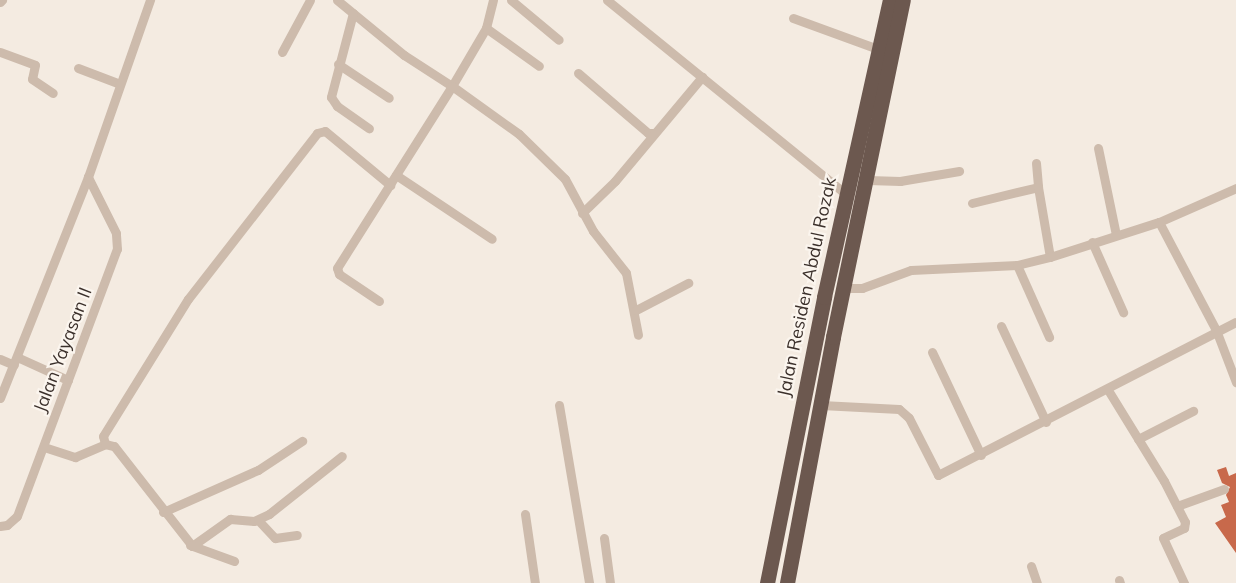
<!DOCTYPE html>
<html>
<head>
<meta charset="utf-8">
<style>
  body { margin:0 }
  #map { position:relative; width:1236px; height:583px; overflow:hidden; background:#f4ebe1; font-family:Mulish,sans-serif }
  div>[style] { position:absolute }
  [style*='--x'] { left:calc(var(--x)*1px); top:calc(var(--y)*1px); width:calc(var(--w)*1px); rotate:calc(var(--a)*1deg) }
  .building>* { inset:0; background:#c8694b }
  .minor>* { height:9px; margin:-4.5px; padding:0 4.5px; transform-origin:4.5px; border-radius:4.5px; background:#cdbbac }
  .trunk>* { height:15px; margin:-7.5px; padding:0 7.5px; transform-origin:7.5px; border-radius:7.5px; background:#6c584f }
  span { translate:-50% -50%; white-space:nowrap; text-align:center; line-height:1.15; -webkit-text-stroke:4.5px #fbf5ee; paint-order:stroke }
  .street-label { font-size:18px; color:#3b302b }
</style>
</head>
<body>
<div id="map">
  <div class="building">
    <i style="clip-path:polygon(1226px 467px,1229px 476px,1236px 473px,1236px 553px,1215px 523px,1226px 517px,1221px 505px,1229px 502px,1226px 495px,1230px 487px,1222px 483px,1217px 470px)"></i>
  </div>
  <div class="minor">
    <i style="--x:337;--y:0;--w:87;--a:39.4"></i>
    <i style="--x:404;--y:55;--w:57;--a:32.9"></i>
    <i style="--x:452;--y:86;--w:67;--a:-59.6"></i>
    <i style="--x:486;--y:28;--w:29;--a:-76"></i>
    <i style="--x:511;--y:0;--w:62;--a:39.8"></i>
    <i style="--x:607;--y:0;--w:308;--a:39.1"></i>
    <i style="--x:0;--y:2;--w:3;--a:-45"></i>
    <i style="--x:353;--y:13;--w:87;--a:104.7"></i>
    <i style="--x:331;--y:97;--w:11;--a:56"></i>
    <i style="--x:337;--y:106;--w:39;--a:35"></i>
    <i style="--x:793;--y:18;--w:94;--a:20"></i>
    <i style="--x:486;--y:28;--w:65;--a:35.6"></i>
    <i style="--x:0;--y:52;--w:37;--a:20"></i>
    <i style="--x:35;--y:65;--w:14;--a:102"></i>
    <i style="--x:32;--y:79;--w:25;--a:34"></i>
    <i style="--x:282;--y:52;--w:59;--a:-61.7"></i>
    <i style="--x:338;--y:64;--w:61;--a:33.7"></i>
    <i style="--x:78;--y:68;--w:45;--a:20.9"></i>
    <i style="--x:578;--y:73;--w:92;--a:40.6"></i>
    <i style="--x:648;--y:133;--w:6;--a:0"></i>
    <i style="--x:1098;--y:148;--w:89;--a:78.3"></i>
    <i style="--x:1036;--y:163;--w:24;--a:85"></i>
    <i style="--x:396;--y:175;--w:115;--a:33.7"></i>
    <i style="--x:868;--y:180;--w:32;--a:2"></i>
    <i style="--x:900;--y:181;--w:60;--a:-9.6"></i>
    <i style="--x:972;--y:203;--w:68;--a:-13.6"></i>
    <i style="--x:1038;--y:187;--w:71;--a:80.3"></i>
    <i style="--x:582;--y:213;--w:46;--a:-44.1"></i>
    <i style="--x:615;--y:181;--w:136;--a:-50.1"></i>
    <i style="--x:1159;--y:222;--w:122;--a:62.2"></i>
    <i style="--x:1216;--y:330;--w:56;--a:69"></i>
    <i style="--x:1092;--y:242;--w:77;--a:66.1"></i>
    <i style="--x:1017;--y:265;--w:79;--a:66"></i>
    <i style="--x:844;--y:288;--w:18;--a:0"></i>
    <i style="--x:862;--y:288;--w:52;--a:-20.2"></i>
    <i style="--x:911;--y:270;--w:106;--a:-2.7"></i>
    <i style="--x:1017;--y:265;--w:34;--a:-14"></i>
    <i style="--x:1050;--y:257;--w:114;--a:-17.8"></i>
    <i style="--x:1159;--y:222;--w:84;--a:-23.8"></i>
    <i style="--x:379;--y:301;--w:48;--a:-146"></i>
    <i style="--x:339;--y:274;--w:6;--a:-108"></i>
    <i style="--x:337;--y:268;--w:215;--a:-57.7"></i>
    <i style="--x:452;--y:86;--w:82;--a:35.6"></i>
    <i style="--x:519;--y:134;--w:64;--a:44.4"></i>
    <i style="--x:565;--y:179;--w:59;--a:61.7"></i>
    <i style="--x:593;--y:231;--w:53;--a:51.8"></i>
    <i style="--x:626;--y:273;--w:63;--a:79"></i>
    <i style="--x:636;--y:310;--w:59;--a:-27.4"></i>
    <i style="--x:1001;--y:326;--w:106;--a:64.9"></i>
    <i style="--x:932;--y:352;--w:114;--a:64.6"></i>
    <i style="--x:17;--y:357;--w:56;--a:24.3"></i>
    <i style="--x:0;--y:359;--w:15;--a:23"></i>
    <i style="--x:1108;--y:390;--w:107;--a:58.4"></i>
    <i style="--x:1164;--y:481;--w:46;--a:62.9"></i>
    <i style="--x:1185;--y:522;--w:6;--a:99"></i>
    <i style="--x:1184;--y:528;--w:23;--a:155"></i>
    <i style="--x:1163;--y:538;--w:50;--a:65"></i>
    <i style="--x:0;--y:398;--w:238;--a:-68.3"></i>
    <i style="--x:88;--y:177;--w:188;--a:-70.7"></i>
    <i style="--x:559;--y:405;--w:181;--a:80.4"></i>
    <i style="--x:821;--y:405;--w:78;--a:2.9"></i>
    <i style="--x:899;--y:409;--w:13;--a:42"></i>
    <i style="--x:909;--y:418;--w:64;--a:63"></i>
    <i style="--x:938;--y:475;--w:335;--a:-27.2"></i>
    <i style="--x:1138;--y:439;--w:62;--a:-27"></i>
    <i style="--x:105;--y:444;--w:8;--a:-104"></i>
    <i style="--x:103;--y:436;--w:161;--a:-58.2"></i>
    <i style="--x:188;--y:299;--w:210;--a:-52.1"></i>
    <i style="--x:317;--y:133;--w:8;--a:-14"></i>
    <i style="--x:325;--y:131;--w:85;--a:39.7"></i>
    <i style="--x:44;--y:447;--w:33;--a:18"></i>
    <i style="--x:75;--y:457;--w:33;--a:-23"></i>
    <i style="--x:105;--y:444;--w:9;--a:13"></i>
    <i style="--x:114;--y:446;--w:127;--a:52"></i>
    <i style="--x:192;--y:546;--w:47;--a:-35.4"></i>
    <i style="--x:230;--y:519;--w:24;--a:5"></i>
    <i style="--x:254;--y:521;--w:17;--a:-25"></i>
    <i style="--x:269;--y:514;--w:93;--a:-38.5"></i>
    <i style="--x:1177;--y:506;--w:50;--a:-19.9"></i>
    <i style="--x:163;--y:512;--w:104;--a:-23.9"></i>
    <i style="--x:258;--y:470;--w:53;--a:-33.4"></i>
    <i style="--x:525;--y:514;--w:70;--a:81.8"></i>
    <i style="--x:258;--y:520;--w:25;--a:47"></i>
    <i style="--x:275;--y:538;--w:22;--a:-8"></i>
    <i style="--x:0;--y:526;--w:7;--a:-8"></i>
    <i style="--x:7;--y:525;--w:13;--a:-42"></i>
    <i style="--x:17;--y:516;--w:285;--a:-69.5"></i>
    <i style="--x:117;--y:249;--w:16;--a:-94"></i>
    <i style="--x:116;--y:233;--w:63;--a:-116.6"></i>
    <i style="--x:604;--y:538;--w:45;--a:82.4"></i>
    <i style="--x:190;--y:545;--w:47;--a:20"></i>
    <i style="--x:1031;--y:566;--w:18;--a:71"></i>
    <i style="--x:1119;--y:580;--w:3;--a:72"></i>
  </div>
  <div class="trunk">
    <i style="--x:767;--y:583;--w:292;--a:-78.7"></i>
    <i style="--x:824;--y:297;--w:304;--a:-77.5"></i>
    <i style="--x:787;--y:583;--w:250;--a:-79.4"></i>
    <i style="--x:833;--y:337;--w:344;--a:-78.3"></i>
  </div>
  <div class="street-label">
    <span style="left:807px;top:287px;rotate:-78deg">Jalan Residen Abdul Rozak</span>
    <span style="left:63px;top:350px;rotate:-69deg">Jalan Yayasan II</span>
  </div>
</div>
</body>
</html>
